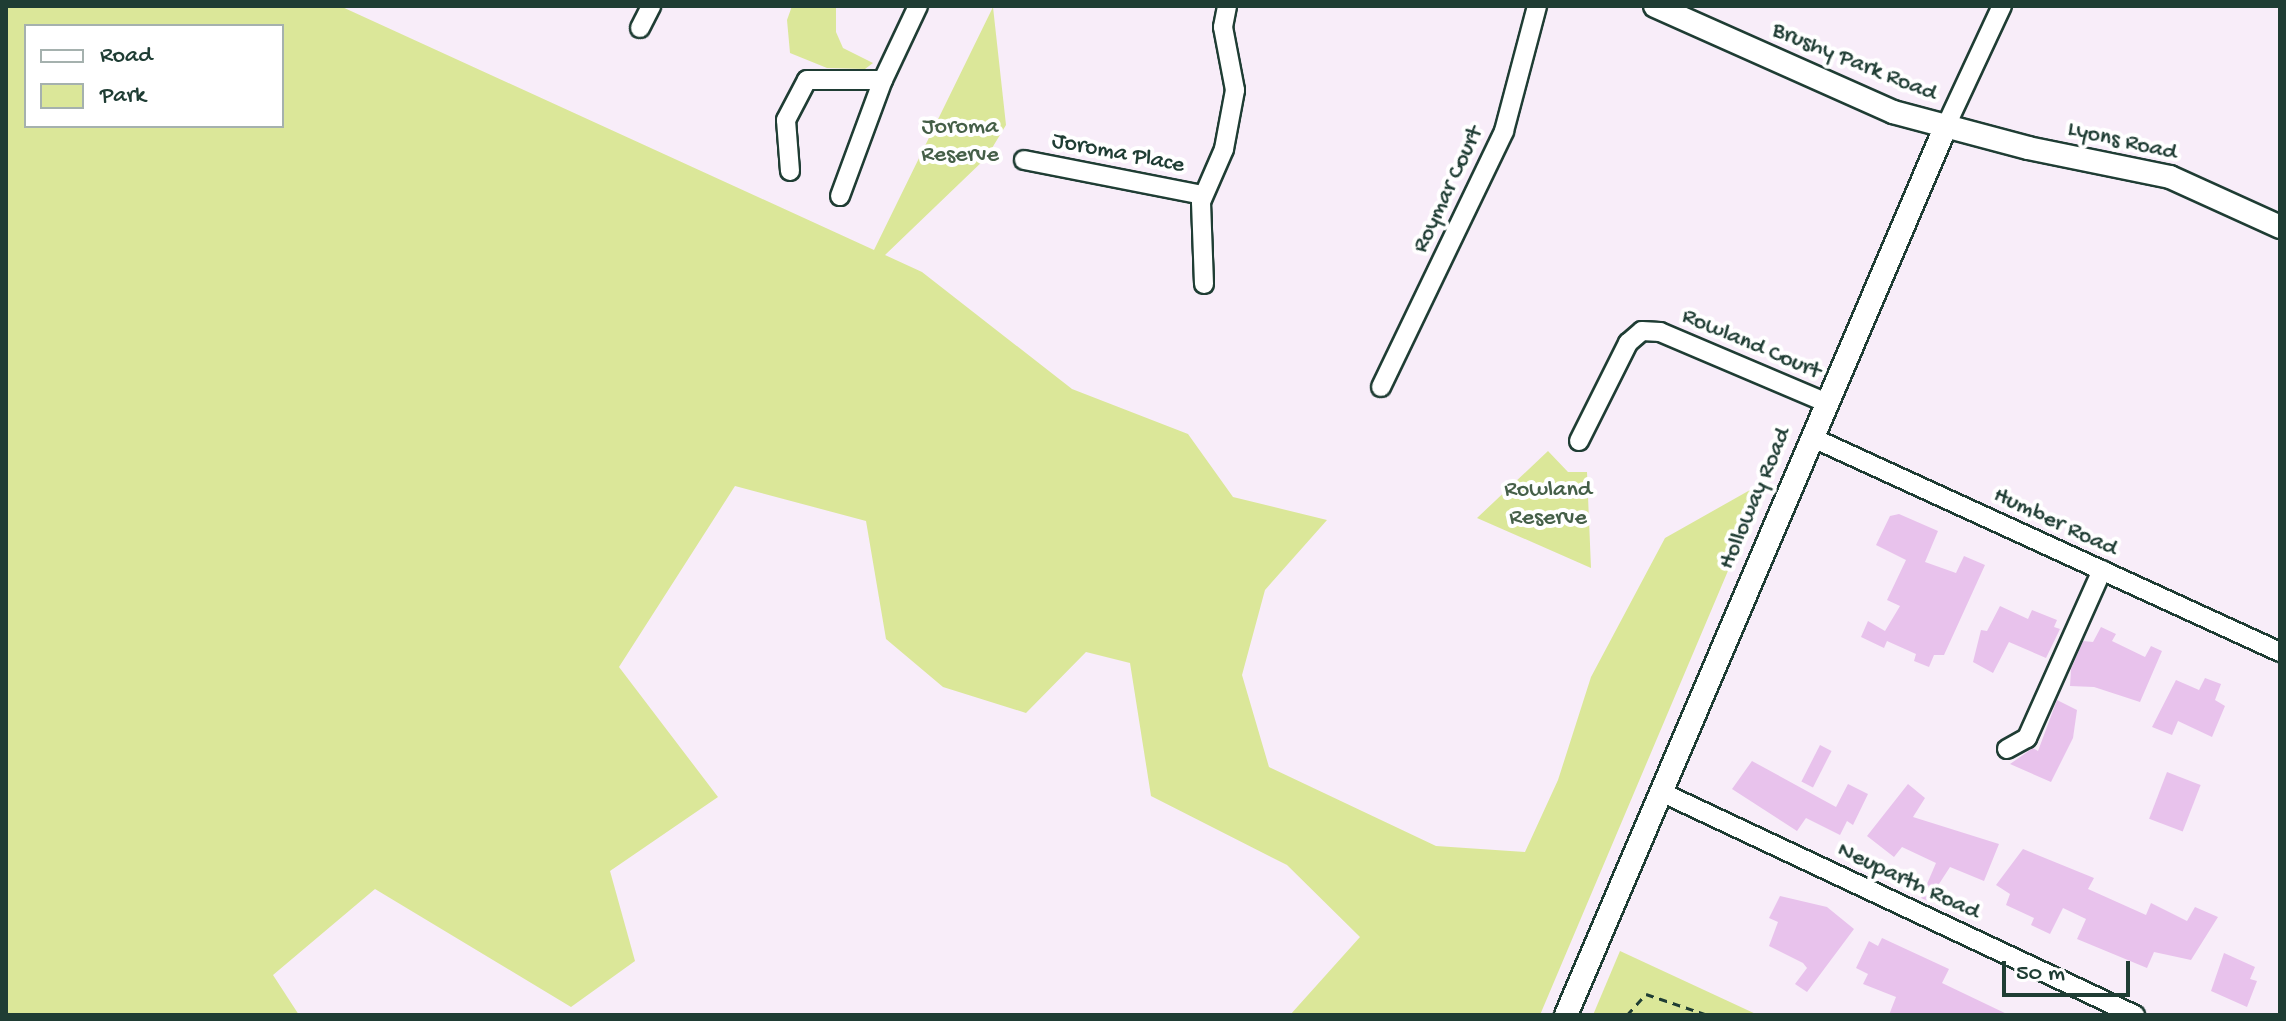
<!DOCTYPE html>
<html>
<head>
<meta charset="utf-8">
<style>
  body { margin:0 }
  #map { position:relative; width:2286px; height:1021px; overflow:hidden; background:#f8edf9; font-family:"Gochi Hand",sans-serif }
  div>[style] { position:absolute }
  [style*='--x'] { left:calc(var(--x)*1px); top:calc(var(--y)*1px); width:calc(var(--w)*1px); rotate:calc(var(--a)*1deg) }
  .green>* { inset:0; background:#dbe799 }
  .building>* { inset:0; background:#e8c2ec; transform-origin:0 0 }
  .path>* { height:3px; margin-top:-1.5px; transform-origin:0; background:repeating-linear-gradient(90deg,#1f3d34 0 8px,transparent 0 14px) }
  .roads { filter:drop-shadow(2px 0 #1f3d34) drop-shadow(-2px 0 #1f3d34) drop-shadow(0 2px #1f3d34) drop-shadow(0 -2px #1f3d34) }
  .minor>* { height:18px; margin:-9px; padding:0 9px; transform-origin:9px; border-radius:9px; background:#fff }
  .major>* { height:22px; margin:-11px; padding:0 11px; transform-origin:11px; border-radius:11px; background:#fff }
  span { translate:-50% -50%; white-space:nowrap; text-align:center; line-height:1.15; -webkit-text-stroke:8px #fff; paint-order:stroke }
  .street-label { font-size:24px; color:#1f3d34 }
  .park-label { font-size:24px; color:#455f48 }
  .frame { position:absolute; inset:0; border:8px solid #1f3d34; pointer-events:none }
  .legend { position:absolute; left:24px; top:24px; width:260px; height:104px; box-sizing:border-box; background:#fff; border:2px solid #a5b1ae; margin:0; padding:10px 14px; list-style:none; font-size:24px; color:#1f3d34 }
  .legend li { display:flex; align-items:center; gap:16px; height:40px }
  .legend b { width:40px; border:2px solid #a5b1ae }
  .scale { position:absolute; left:2002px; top:961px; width:128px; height:36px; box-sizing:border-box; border:4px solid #1f3d34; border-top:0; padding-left:10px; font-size:24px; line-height:28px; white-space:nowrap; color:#1f3d34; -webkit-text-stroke:6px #fff; paint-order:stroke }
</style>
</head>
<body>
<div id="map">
  <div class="green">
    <i style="clip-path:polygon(evenodd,6px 6px,340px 6px,874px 250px,993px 7px,1006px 125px,986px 158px,885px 255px,922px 272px,1072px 389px,1188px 434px,1233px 497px,1327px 520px,1265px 590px,1242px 675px,1269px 767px,1436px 846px,1525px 852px,1558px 780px,1591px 677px,1665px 538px,1766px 481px,1540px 1015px,1290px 1015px,1360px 937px,1287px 865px,1151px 796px,1130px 663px,1086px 652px,1026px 713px,943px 687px,886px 639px,866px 521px,735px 486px,619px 667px,718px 797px,610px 871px,635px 961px,571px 1007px,375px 889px,273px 975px,299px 1015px,6px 1015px,6px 6px,282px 26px,282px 126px,26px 126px,26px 26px,282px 26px)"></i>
    <i style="clip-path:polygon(792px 6px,836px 6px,836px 32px,843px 48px,873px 63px,865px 69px,827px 68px,790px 53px,787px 20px)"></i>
    <i style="clip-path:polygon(1548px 451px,1568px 472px,1587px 472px,1591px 568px,1477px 518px)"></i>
    <i style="clip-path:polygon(1620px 951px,1758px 1015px,1593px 1015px)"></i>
  </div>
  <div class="building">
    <i style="clip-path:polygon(1899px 514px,1938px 531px,1925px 562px,1956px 573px,1964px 556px,1985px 565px,1944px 655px,1934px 655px,1929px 667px,1914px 661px,1916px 654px,1887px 641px,1884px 648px,1861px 637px,1868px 621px,1885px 631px,1900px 606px,1887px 600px,1906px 560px,1876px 545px,1890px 516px)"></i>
    <i style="clip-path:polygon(2000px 606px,2028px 619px,2032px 610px,2057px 620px,2054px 627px,2060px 629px,2046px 658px,2009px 642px,1993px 673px,1973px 662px,1981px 630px,1987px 631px)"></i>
    <i style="clip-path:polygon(2101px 627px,2116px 634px,2112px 641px,2145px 657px,2151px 646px,2162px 651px,2140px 702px,2094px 687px,2070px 686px,2071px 669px,2083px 641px,2093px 642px)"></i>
    <i style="clip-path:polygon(2205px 678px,2221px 684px,2215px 700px,2225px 706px,2212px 737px,2178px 721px,2172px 735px,2152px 727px,2176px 680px,2199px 690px)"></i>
    <i style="clip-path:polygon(2057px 700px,2077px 710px,2073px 738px,2051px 782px,2010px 764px,2033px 748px,2038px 751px)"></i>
    <i style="left:1820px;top:745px;width:13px;height:41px;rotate:27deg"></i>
    <i style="clip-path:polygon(1752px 761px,1836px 807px,1848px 784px,1868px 794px,1853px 825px,1847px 821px,1840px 835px,1806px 818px,1797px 831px,1732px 789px)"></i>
    <i style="left:2167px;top:772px;width:36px;height:50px;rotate:21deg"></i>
    <i style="clip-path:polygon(1908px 784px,1925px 798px,1913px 817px,1999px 844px,1984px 881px,1950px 867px,1928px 901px,1921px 898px,1936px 863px,1902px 847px,1894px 857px,1867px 836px)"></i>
    <i style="clip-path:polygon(2023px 849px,2094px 878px,2088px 889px,2146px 915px,2151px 903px,2187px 921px,2195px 907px,2218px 917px,2191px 960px,2154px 952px,2147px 968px,2077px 939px,2086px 919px,2063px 908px,2050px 934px,2031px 925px,2034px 918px,2006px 905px,2010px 894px,1996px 885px)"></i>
    <i style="clip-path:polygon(1780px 896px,1827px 907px,1854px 929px,1807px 992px,1795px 984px,1807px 968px,1803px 963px,1769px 946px,1778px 922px,1769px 918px)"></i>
    <i style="clip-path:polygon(1882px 938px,1949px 969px,1942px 983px,2009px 1015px,1889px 1015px,1896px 997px,1863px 984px,1868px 974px,1856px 968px,1869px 941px,1878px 946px)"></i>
    <i style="clip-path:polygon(2224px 953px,2255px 967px,2250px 979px,2257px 981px,2247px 1007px,2211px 991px)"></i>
  </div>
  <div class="path">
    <i style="--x:1627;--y:1015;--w:28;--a:-48"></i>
    <i style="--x:1646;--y:994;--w:65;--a:18.7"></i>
  </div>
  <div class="roads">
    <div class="minor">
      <i style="--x:640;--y:28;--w:25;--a:-63"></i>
      <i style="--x:1945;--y:128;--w:135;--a:-65"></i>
      <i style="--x:1024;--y:160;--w:182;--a:11.1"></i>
      <i style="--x:790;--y:171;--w:51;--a:-94.5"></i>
      <i style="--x:786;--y:120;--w:45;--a:-62.3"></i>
      <i style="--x:807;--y:80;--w:76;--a:0"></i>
      <i style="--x:840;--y:196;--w:124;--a:-69.7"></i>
      <i style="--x:883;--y:80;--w:82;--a:-64.7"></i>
      <i style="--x:1204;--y:284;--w:82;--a:-92.1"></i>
      <i style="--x:1201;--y:202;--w:58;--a:-66.5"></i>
      <i style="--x:1224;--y:149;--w:60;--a:-79.4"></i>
      <i style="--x:1235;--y:90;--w:64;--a:-100.8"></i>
      <i style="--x:1223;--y:27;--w:21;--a:-79"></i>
      <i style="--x:1381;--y:387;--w:284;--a:-64.3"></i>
      <i style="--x:1504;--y:131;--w:129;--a:-75.2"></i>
      <i style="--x:1811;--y:437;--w:516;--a:24.63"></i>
      <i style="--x:1579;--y:441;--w:110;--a:-63.4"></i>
      <i style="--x:1628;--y:343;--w:18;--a:-41"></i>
      <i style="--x:1642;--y:331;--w:18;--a:3"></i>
      <i style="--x:1660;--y:332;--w:179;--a:23"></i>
      <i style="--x:2007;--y:749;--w:23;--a:-29"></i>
      <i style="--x:2027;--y:738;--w:184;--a:-65.9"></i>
      <i style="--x:1661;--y:792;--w:524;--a:25.2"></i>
    </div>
    <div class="major">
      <i style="--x:1655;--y:6;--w:261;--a:24"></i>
      <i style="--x:1893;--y:112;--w:140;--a:14.9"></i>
      <i style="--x:2028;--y:148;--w:145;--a:11.5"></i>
      <i style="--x:2170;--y:177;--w:121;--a:24.4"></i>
      <i style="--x:1566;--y:1015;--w:965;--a:-66.86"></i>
    </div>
  </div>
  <div class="street-label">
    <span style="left:1854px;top:63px;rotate:22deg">Brushy Park Road</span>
    <span style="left:2122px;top:142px;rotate:13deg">Lyons Road</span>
    <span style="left:1118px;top:154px;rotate:11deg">Joroma Place</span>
    <span style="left:1449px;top:190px;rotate:-65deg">Roymar Court</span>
    <span style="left:1751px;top:345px;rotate:23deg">Rowland Court</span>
    <span style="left:1756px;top:499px;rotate:-67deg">Holloway Road</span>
    <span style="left:2055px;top:523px;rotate:25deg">Humber Road</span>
    <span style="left:1908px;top:882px;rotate:25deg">Neuparth Road</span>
  </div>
  <div class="park-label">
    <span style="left:960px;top:142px">Joroma<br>Reserve</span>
    <span style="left:1548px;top:505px">Rowland<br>Reserve</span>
  </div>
  <div class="frame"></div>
  <ul class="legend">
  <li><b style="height:10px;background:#fff"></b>Road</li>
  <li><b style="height:22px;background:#dbe799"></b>Park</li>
  </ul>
  <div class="scale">50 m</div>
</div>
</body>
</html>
